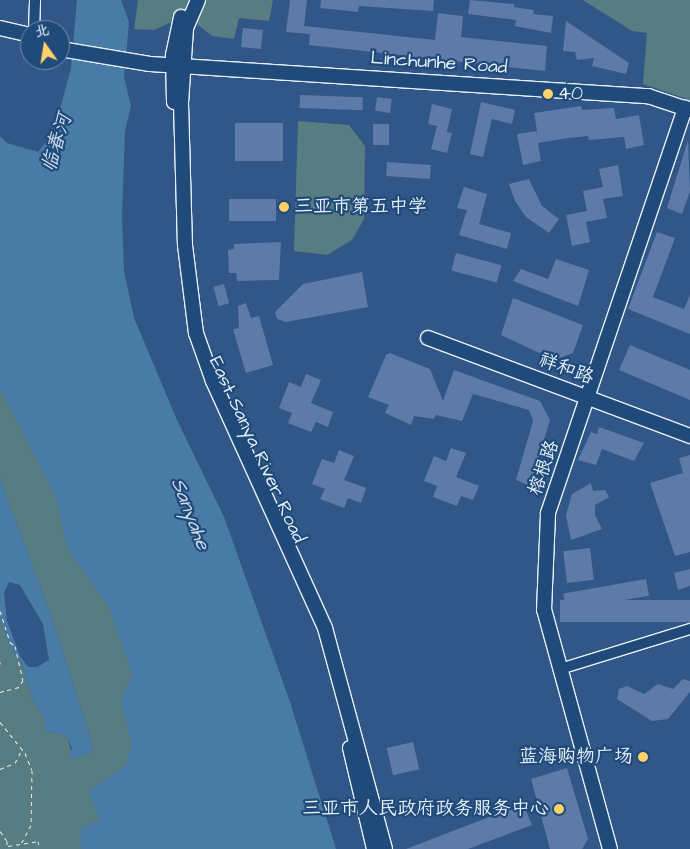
<!DOCTYPE html>
<html>
<head>
<meta charset="utf-8">
<style>
  body { margin:0 }
  #map { position:relative; width:690px; height:849px; overflow:hidden; background:#305787; font-family:"Architects Daughter","LXGW WenKai TC",sans-serif }
  div>[style] { position:absolute }
  [style*='--x'] { left:calc(var(--x)*1px); top:calc(var(--y)*1px); width:calc(var(--w)*1px); rotate:calc(var(--a)*1deg) }
  .green>* { inset:0; background:#577c82 }
  .water>* { inset:0; background:#487ca6 }
  .building>* { inset:0; background:#5d7aa9; transform-origin:0 0 }
  .path>* { height:1px; margin-top:-0.5px; transform-origin:0; background:repeating-linear-gradient(90deg,#e8f1f8 0 4px,transparent 0 8px) }
  .roads { filter:drop-shadow(1px 0 #e8f1f8) drop-shadow(-1px 0 #e8f1f8) drop-shadow(0 1px #e8f1f8) drop-shadow(0 -1px #e8f1f8) }
  .street>* { height:10px; margin:-5px; padding:0 5px; transform-origin:5px; border-radius:5px; background:#1f4a7a }
  .secondary>* { height:14px; margin:-7px; padding:0 7px; transform-origin:7px; border-radius:7px; background:#1f4a7a }
  .dots>* { width:14px; height:14px; translate:-50% -50%; box-sizing:border-box; border:2px solid #1f4a7a; border-radius:50% }
  span { translate:-50% -50%; white-space:nowrap; text-align:center; line-height:1.15; -webkit-text-stroke:4.5px #1f4a7a; paint-order:stroke }
  .street-label { font-size:19px; color:#e8f1f8 }
  .poi-label { font-size:19px; color:#e8f1f8 }
  .left { translate:0 -50%; text-align:left }
  .right { translate:-100% -50%; text-align:right }
  .water-label { font-size:20px; color:#d0dfec; font-style:italic }
  .north { position:absolute; left:20px; top:20px; width:50px; height:50px; box-sizing:border-box; background:#1f4a7a; border:1px solid #6f8dac; border-radius:50%; rotate:347deg; font-size:14px; font-weight:700; line-height:20px; text-align:center; color:#e8f1f8 }
  .north::after { content:''; display:block; margin:auto; width:18px; height:22px; background:#ffd166; clip-path:polygon(50% 0,100% 100%,50% 72%,0 100%) }
</style>
</head>
<body>
<div id="map">
  <div class="green">
    <i style="clip-path:polygon(138px 0,273px 0,269px 21px,239px 18px,234px 39px,212px 36px,178px 9px,176px 20px,154px 30px,134px 29px)"></i>
    <i style="clip-path:polygon(583px 0,690px 0,690px 100px,643px 84px,647px 33px,632px 31px)"></i>
    <i style="clip-path:polygon(298px 121px,349px 125px,365px 146px,364px 219px,352px 240px,327px 255px,294px 251px)"></i>
    <i style="clip-path:polygon(0 378px,107px 591px,137px 673px,136px 745px,88px 849px,0 849px,0 618px,13px 651px,21px 661px,33px 700px,45px 718px,45px 732px,61px 734px,68px 739px,73px 759px,90px 753px,93px 747px,54px 624px,0 479px)"></i>
  </div>
  <div class="water">
    <i style="clip-path:polygon(77px 0,121px 0,129px 22px,124px 77px,131px 106px,125px 131px,122px 216px,124px 271px,134px 318px,177px 420px,224px 517px,290px 702px,336px 849px,82px 849px,80px 843px,81px 828px,100px 820px,89px 792px,126px 764px,132px 747px,121px 699px,133px 675px,108px 605px,67px 548px,57px 499px,0 389px,0 136px,7px 143px,38px 152px,54px 132px,71px 68px)"></i>
    <i style="clip-path:polygon(evenodd,0 479px,54px 624px,93px 747px,90px 753px,73px 759px,69px 755px,72px 748px,68px 739px,61px 734px,45px 732px,45px 718px,33px 700px,21px 661px,13px 651px,0 618px,0 479px,9px 582px,20px 585px,43px 624px,49px 660px,37px 667px,28px 667px,20px 656px,7px 621px,4px 593px,9px 582px)"></i>
  </div>
  <div class="building">
    <i style="clip-path:polygon(290px 0,307px 0,304px 26px,435px 40px,438px 13px,463px 16px,461px 37px,547px 46px,545px 71px,309px 45px,310px 34px,286px 32px)"></i>
    <i style="clip-path:polygon(321px 0,434px 0,433px 11px,359px 6px,358px 12px,320px 8px)"></i>
    <i style="clip-path:polygon(470px 0,514px 4px,514px 7px,534px 10px,533px 14px,553px 16px,551px 33px,515px 26px,516px 20px,468px 14px)"></i>
    <i style="clip-path:polygon(566px 21px,629px 63px,626px 74px,592px 66px,594px 58px,577px 60px,575px 52px,563px 51px)"></i>
    <i style="left:243px;top:28px;width:20px;height:19px;rotate:6deg"></i>
    <i style="left:300px;top:95px;width:63px;height:13px;rotate:2deg"></i>
    <i style="left:377px;top:97px;width:15px;height:14px;rotate:8deg"></i>
    <i style="clip-path:polygon(481px 102px,515px 110px,512px 124px,492px 119px,483px 157px,470px 154px)"></i>
    <i style="clip-path:polygon(432px 104px,452px 109px,447px 132px,452px 133px,447px 153px,431px 149px,437px 126px,428px 124px)"></i>
    <i style="clip-path:polygon(581px 106px,582px 110px,614px 108px,616px 119px,639px 115px,644px 145px,626px 149px,624px 137px,589px 140px,588px 136px,568px 138px,538px 143px,541px 161px,523px 165px,517px 134px,537px 131px,534px 113px)"></i>
    <i style="left:235px;top:123px;width:48px;height:38px"></i>
    <i style="left:373px;top:124px;width:16px;height:21px"></i>
    <i style="clip-path:polygon(688px 140px,690px 191px,682px 214px,667px 208px)"></i>
    <i style="left:387px;top:162px;width:44px;height:14px;rotate:4deg"></i>
    <i style="clip-path:polygon(618px 165px,623px 196px,603px 199px,607px 218px,586px 222px,590px 242px,572px 246px,566px 215px,587px 211px,583px 191px,603px 187px,599px 169px)"></i>
    <i style="clip-path:polygon(529px 179px,542px 206px,559px 219px,549px 233px,526px 217px,515px 201px,509px 184px)"></i>
    <i style="clip-path:polygon(464px 187px,487px 194px,479px 224px,511px 233px,507px 249px,459px 235px,467px 210px,457px 208px)"></i>
    <i style="left:276px;top:199px;width:22px;height:47px;rotate:90deg"></i>
    <i style="clip-path:polygon(657px 232px,675px 238px,653px 297px,684px 309px,690px 295px,690px 334px,628px 309px)"></i>
    <i style="clip-path:polygon(281px 242px,279px 280px,237px 281px,236px 273px,229px 273px,228px 250px,234px 249px,234px 244px)"></i>
    <i style="left:456px;top:253px;width:47px;height:18px;rotate:15deg"></i>
    <i style="clip-path:polygon(556px 259px,589px 270px,578px 306px,513px 281px,521px 269px,548px 279px)"></i>
    <i style="clip-path:polygon(362px 272px,368px 307px,286px 322px,277px 319px,275px 312px,303px 284px)"></i>
    <i style="left:224px;top:284px;width:20px;height:11px;rotate:75deg"></i>
    <i style="clip-path:polygon(513px 298px,583px 325px,573px 353px,554px 360px,501px 335px)"></i>
    <i style="clip-path:polygon(246px 303px,251px 318px,259px 316px,273px 365px,246px 373px,233px 329px,239px 328px,238px 306px)"></i>
    <i style="clip-path:polygon(630px 345px,690px 370px,690px 400px,619px 370px)"></i>
    <i style="clip-path:polygon(390px 353px,430px 369px,443px 401px,454px 370px,540px 401px,550px 420px,530px 486px,516px 480px,533px 421px,529px 410px,473px 394px,462px 421px,436px 415px,434px 419px,414px 416px,411px 425px,385px 413px,389px 405px,368px 397px,386px 355px)"></i>
    <i style="clip-path:polygon(306px 374px,321px 380px,311px 403px,333px 412px,328px 427px,316px 422px,311px 432px,288px 423px,292px 413px,279px 408px,289px 382px,301px 387px)"></i>
    <i style="clip-path:polygon(599px 427px,644px 443px,634px 461px,602px 449px,596px 465px,578px 460px,591px 432px,597px 434px)"></i>
    <i style="clip-path:polygon(451px 448px,466px 453px,456px 477px,479px 486px,473px 500px,461px 496px,457px 506px,433px 497px,437px 486px,424px 481px,434px 456px,446px 461px)"></i>
    <i style="clip-path:polygon(339px 450px,354px 456px,344px 480px,366px 488px,361px 503px,348px 498px,344px 508px,320px 499px,325px 489px,312px 484px,322px 459px,334px 463px)"></i>
    <i style="clip-path:polygon(690px 455px,690px 552px,675px 556px,650px 483px,683px 473px,679px 458px)"></i>
    <i style="clip-path:polygon(591px 483px,593px 491px,605px 490px,609px 497px,595px 505px,595px 515px,602px 529px,571px 540px,566px 515px,572px 494px)"></i>
    <i style="left:590px;top:548px;width:32px;height:27px;rotate:83deg"></i>
    <i style="clip-path:polygon(690px 569px,690px 586px,678px 590px,674px 573px)"></i>
    <i style="left:646px;top:579px;width:17px;height:84px;rotate:80deg"></i>
    <i style="left:690px;top:600px;width:22px;height:130px;rotate:90deg"></i>
    <i style="clip-path:polygon(683px 679px,690px 681px,690px 692px,668px 719px,652px 721px,617px 699px,619px 689px,627px 686px,644px 694px,658px 684px,673px 689px)"></i>
    <i style="left:413px;top:742px;width:28px;height:27px;rotate:77deg"></i>
    <i style="clip-path:polygon(567px 768px,588px 839px,582px 849px,550px 849px,531px 779px)"></i>
    <i style="clip-path:polygon(523px 804px,532px 825px,468px 849px,406px 849px)"></i>
  </div>
  <div class="path">
    <i style="--x:0;--y:611;--w:33;--a:72"></i>
    <i style="--x:10;--y:642;--w:6;--a:39"></i>
    <i style="--x:15;--y:646;--w:35;--a:77"></i>
    <i style="--x:23;--y:680;--w:8;--a:120"></i>
    <i style="--x:19;--y:687;--w:20;--a:165"></i>
    <i style="--x:0;--y:662;--w:2;--a:90"></i>
    <i style="--x:0;--y:722;--w:40;--a:51"></i>
    <i style="--x:25;--y:753;--w:18;--a:68"></i>
    <i style="--x:32;--y:770;--w:55;--a:91"></i>
    <i style="--x:31;--y:825;--w:21;--a:118"></i>
    <i style="--x:0;--y:769;--w:16;--a:-22"></i>
    <i style="--x:15;--y:763;--w:16;--a:-63"></i>
    <i style="--x:0;--y:831;--w:12;--a:55"></i>
    <i style="--x:7;--y:841;--w:8;--a:90"></i>
    <i style="--x:8;--y:846;--w:30;--a:-9"></i>
    <i style="--x:38;--y:841;--w:8;--a:83"></i>
  </div>
  <div class="roads">
    <div class="street">
      <i style="--x:34;--y:30;--w:30;--a:-88"></i>
      <i style="--x:560;--y:669;--w:136;--a:-17.1"></i>
    </div>
    <div class="secondary">
      <i style="--x:198;--y:0;--w:30;--a:113"></i>
      <i style="--x:186;--y:28;--w:75;--a:93.8"></i>
      <i style="--x:181;--y:103;--w:142;--a:88.4"></i>
      <i style="--x:185;--y:245;--w:89;--a:82.9"></i>
      <i style="--x:196;--y:333;--w:51;--a:70.5"></i>
      <i style="--x:213;--y:381;--w:271;--a:65.6"></i>
      <i style="--x:325;--y:628;--w:229;--a:74.8"></i>
      <i style="--x:0;--y:28;--w:31;--a:13"></i>
      <i style="--x:60;--y:49;--w:91;--a:9.5"></i>
      <i style="--x:150;--y:64;--w:499;--a:3.7"></i>
      <i style="--x:648;--y:96;--w:44;--a:18.4"></i>
      <i style="--x:174;--y:102;--w:47;--a:-91.2"></i>
      <i style="--x:173;--y:55;--w:39;--a:-78"></i>
      <i style="--x:428;--y:338;--w:280;--a:20.5"></i>
      <i style="--x:350;--y:748;--w:104;--a:76.6"></i>
      <i style="--x:610;--y:849;--w:248;--a:-105.4"></i>
      <i style="--x:544;--y:610;--w:97;--a:-87.6"></i>
      <i style="--x:548;--y:513;--w:428;--a:-71.3"></i>
    </div>
  </div>
  <div class="dots">
    <i style="left:548px;top:94px;background:#ffd166"></i>
    <i style="left:284px;top:207px;background:#ffd166"></i>
    <i style="left:643px;top:757px;background:#ffd166"></i>
    <i style="left:559px;top:809px;background:#ffd166"></i>
  </div>
  <div class="street-label">
    <span style="left:439px;top:63px;rotate:4deg">Linchunhe Road</span>
    <span style="left:566px;top:369px;rotate:20deg">祥和路</span>
    <span style="left:257px;top:450px;rotate:65deg">East Sanya River Road</span>
    <span style="left:544px;top:468px;rotate:-71deg">榕根路</span>
  </div>
  <div class="poi-label">
    <span class="left" style="left:558px;top:94px">40</span>
    <span class="left" style="left:294px;top:207px">三亚市第五中学</span>
    <span class="right" style="left:633px;top:757px">蓝海购物广场</span>
    <span class="right" style="left:549px;top:809px">三亚市人民政府政务服务中心</span>
  </div>
  <div class="water-label">
    <span style="left:57px;top:143px;rotate:-73deg">临春河</span>
    <span style="left:190px;top:514px;rotate:69deg">Sanyahe</span>
  </div>
  <div class="north">北</div>
</div>
</body>
</html>
